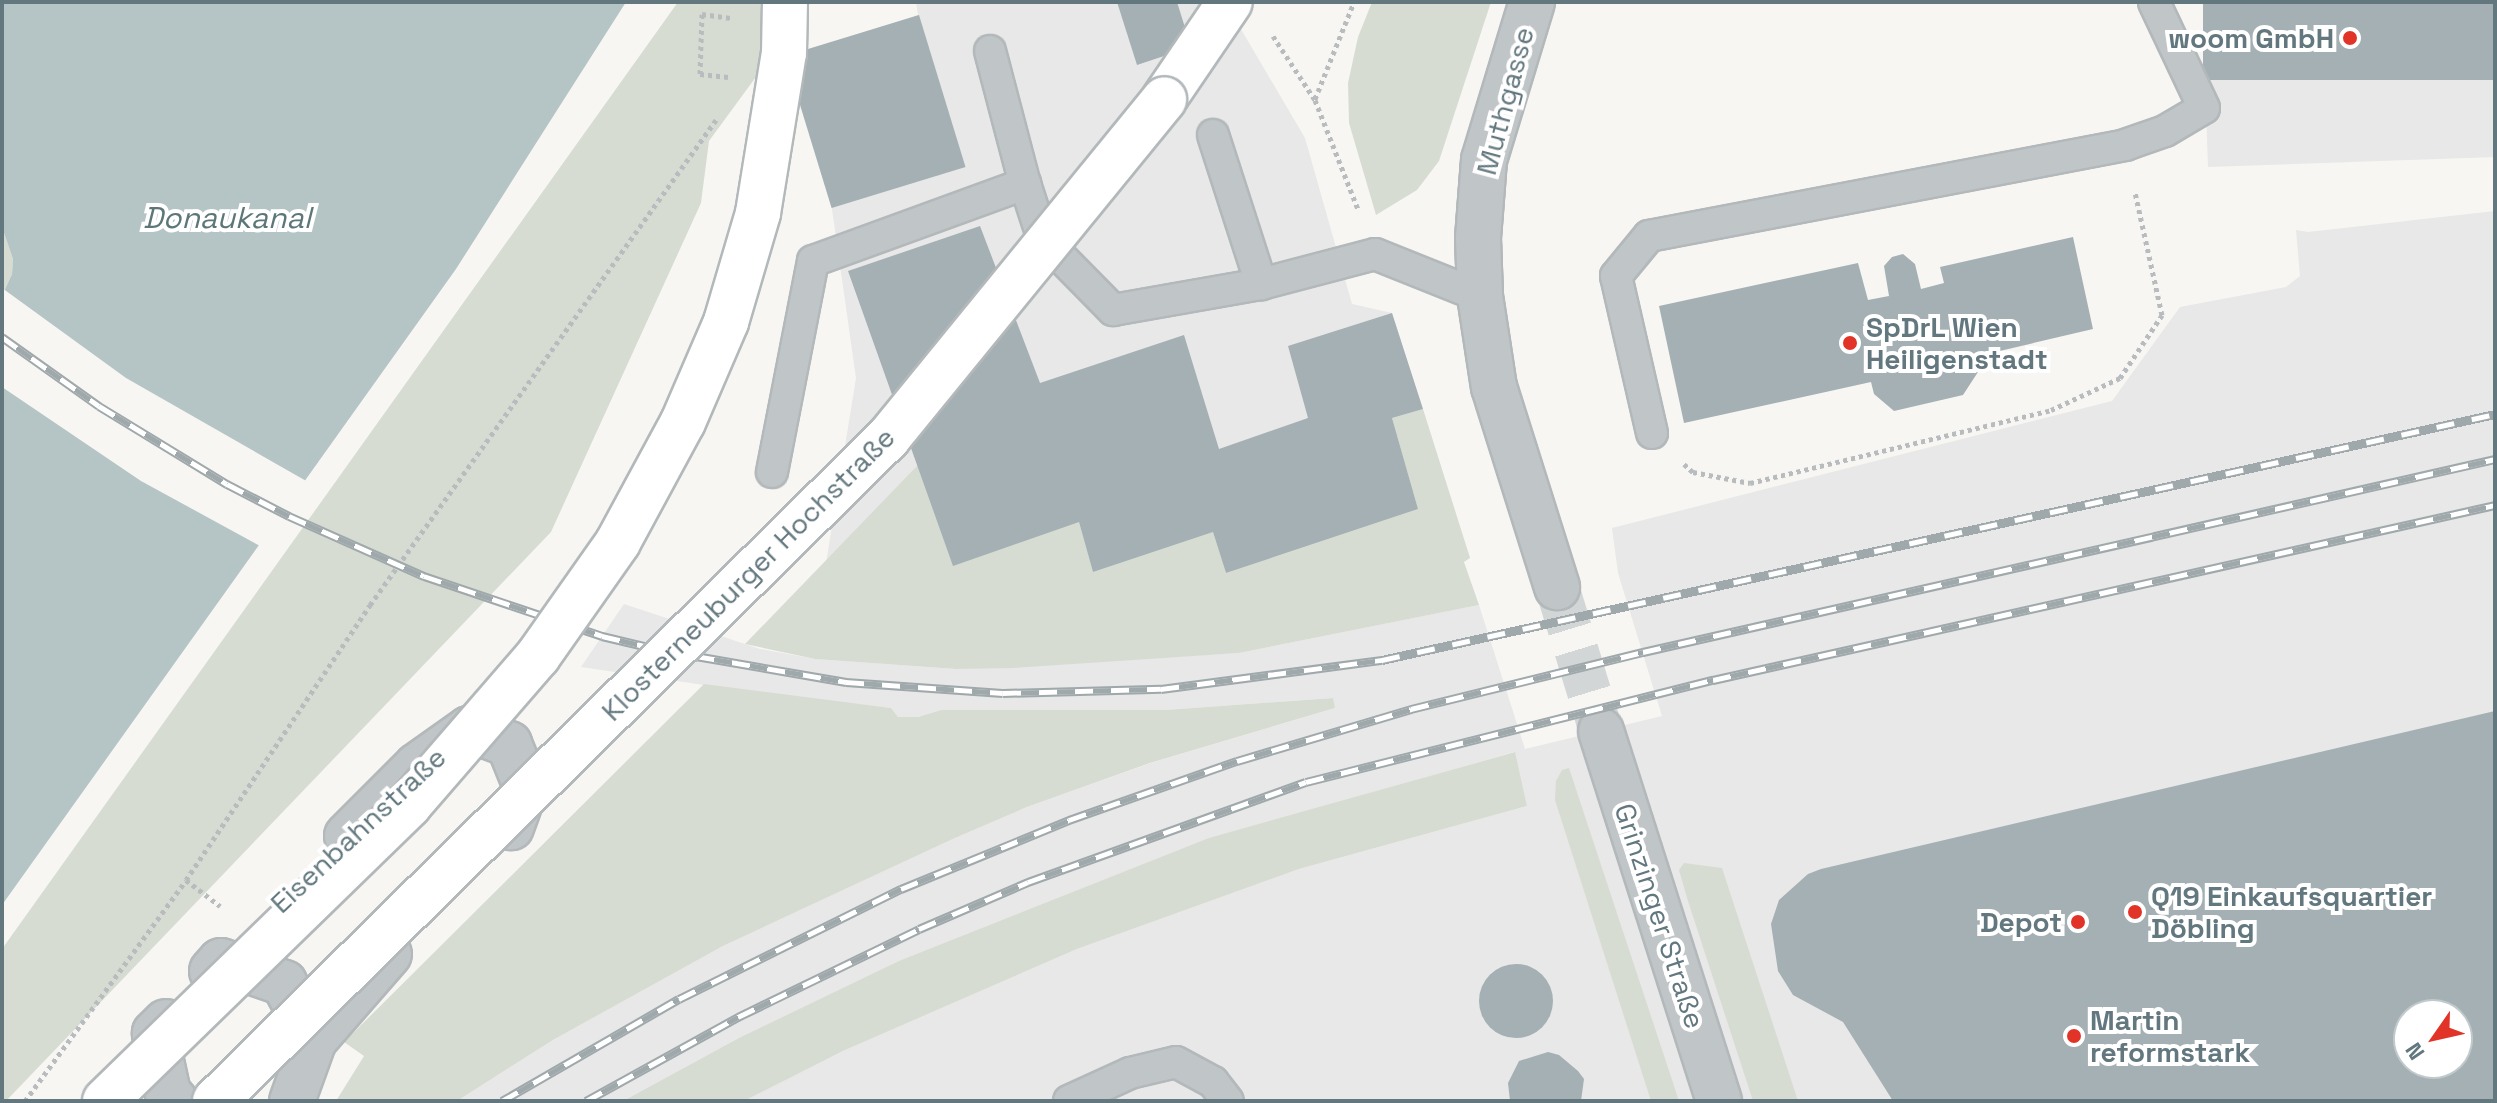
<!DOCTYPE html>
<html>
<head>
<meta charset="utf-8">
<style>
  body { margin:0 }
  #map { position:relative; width:2497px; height:1103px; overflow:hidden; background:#f7f6f3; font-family:"Space Grotesk",sans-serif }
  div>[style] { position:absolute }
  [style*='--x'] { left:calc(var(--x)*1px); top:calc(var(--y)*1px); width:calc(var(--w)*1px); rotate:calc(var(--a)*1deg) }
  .built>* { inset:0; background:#e7e8e7 }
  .green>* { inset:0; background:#d7dcd2 }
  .water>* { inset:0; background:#b5c5c6 }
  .pier>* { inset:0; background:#f7f6f3 }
  .building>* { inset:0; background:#a4b0b3; transform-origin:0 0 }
  .round { border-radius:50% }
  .tertiary-tunnel>* { height:44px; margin-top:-22px; transform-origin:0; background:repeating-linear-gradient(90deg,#d2d6d6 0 44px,transparent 0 66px) }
  .path>* { height:5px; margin-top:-2.5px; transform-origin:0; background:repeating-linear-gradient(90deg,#b8bcbe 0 4px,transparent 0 8px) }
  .roads { filter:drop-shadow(2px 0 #b3b8ba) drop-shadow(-2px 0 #b3b8ba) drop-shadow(0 2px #b3b8ba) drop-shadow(0 -2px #b3b8ba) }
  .service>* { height:30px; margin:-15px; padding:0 15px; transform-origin:15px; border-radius:15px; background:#c0c5c7 }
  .minor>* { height:44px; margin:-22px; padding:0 22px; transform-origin:22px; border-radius:22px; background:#c0c5c7 }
  .tertiary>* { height:44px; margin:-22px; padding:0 22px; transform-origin:22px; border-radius:22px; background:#c0c5c7 }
  .trunk>* { height:44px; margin:-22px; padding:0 22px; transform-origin:22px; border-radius:22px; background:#fff }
  .rail>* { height:9px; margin-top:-4.5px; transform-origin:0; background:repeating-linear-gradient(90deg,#fff 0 18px,#9fa8ab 0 36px); box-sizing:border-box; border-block:2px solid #9fa8ab }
  .bridges { filter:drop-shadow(2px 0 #b3b8ba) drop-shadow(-2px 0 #b3b8ba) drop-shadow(0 2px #b3b8ba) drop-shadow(0 -2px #b3b8ba) }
  .trunk-bridge>* { height:44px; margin:-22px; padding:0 22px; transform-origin:22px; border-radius:22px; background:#fff }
  .dots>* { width:22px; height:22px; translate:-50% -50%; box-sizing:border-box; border:4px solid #fff; border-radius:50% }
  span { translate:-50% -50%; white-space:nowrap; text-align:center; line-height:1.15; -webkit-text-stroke:8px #fff; paint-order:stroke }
  .poi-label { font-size:28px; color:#62777e; font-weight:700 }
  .right { translate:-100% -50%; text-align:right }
  .left { translate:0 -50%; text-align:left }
  .street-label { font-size:28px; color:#62777e }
  .water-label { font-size:30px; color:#5d7779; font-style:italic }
  .frame { position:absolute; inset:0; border:4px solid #62777e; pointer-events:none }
  .north { position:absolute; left:2393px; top:999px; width:80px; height:80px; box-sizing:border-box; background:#fff; border:2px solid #c0c9cb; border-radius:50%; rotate:236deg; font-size:22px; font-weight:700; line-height:32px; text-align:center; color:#62777e }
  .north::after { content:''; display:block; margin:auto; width:28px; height:36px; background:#e23328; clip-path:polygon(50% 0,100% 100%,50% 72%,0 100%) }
</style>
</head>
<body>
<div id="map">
  <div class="built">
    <i style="clip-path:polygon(916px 2px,1225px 2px,1305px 138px,1352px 304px,1392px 313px,1470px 558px,821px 594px,856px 378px,832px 209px,785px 57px,918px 15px)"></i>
    <i style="clip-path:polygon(2495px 2px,2495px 157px,2208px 167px,2205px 80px)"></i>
    <i style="clip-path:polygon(evenodd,2495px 211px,2495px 1101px,744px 1101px,843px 1051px,1077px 949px,1299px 869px,1527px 806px,1514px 752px,1363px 795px,737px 1039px,623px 1101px,457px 1101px,553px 1040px,723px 946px,955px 838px,1027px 807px,1151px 763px,1335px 708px,1332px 698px,1165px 710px,941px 710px,918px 717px,897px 717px,891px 708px,765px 694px,581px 667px,624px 604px,760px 649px,815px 659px,956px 669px,1239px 653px,1479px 605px,1525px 749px,1662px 716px,1618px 573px,1612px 528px,2112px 401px,2180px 307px,2286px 287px,2300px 276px,2296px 230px,2308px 232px,2495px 211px,2409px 1015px,2457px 1015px,2457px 1063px,2409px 1063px,2409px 1015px)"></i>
  </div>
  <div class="green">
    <i style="clip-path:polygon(678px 2px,811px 2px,709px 141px,701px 203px,551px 532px,6px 1101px,2px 1101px,2px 949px)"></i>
    <i style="clip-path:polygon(1372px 2px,1491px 2px,1439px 161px,1417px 190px,1376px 215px,1349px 123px,1348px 83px,1358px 37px)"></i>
    <i style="clip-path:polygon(2px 227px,13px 259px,12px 274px,2px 296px)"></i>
    <i style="clip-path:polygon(1423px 409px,1470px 558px,1464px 562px,1479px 605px,1239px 653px,1013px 668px,956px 669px,815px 659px,745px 644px,918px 465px,1079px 522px,1093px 572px,1213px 532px,1226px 573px,1418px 509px,1392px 418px)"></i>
    <i style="clip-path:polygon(704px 684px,891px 708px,898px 717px,918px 717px,941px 710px,1165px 710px,1333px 698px,1335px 708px,1150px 763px,1027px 807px,955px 838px,723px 946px,553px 1040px,457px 1101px,336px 1101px,364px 1056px,344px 1042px)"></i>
    <i style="clip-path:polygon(1515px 752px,1527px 806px,1299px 869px,1077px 949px,843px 1051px,744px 1101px,623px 1101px,737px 1039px,899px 961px,1209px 838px)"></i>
    <i style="clip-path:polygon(1569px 768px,1679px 1101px,1651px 1101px,1555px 800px,1556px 781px,1562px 770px)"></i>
    <i style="clip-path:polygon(1684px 863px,1722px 868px,1798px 1101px,1753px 1101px,1688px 901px,1679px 870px)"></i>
  </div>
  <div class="water">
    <i style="clip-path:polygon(2px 2px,626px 2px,456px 269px,2px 905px,2px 296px,12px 274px,13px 259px,2px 227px)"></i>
  </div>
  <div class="pier">
    <i style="clip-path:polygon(2px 288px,126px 378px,308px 482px,262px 547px,141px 481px,2px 387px)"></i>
  </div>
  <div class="building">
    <i style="clip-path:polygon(1117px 2px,1177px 2px,1191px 47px,1137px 65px)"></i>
    <i style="left:2203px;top:2px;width:292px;height:78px"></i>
    <i style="left:919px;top:15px;width:159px;height:140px;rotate:73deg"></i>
    <i style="clip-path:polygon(980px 226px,1040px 383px,1184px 335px,1219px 449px,1308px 418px,1288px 346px,1392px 313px,1423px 409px,1392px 418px,1418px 509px,1226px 573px,1213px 532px,1093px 572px,1079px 522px,953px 566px,848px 271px)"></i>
    <i style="clip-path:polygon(2073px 237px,2093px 329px,1974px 357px,1978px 372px,1963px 395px,1894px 411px,1874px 394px,1871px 382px,1684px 423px,1659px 306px,1858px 263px,1868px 300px,1889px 296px,1884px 266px,1892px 257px,1903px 254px,1915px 264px,1921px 289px,1944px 283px,1940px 267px)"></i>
    <i style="clip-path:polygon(evenodd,2495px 711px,2495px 1101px,1893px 1101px,1843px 1022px,1793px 995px,1778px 971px,1771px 924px,1779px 900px,1808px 874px,1821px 869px,2495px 711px,2409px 1015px,2457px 1015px,2457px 1063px,2409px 1063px,2409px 1015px)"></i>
    <i class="round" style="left:1479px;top:964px;width:74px;height:74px"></i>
    <i style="clip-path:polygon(1548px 1052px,1559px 1055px,1578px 1071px,1584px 1079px,1581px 1101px,1510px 1101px,1508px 1083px,1519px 1061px)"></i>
  </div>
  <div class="tertiary-tunnel">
    <i style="--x:1557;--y:587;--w:151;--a:73"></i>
  </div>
  <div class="path">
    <i style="--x:1273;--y:36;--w:77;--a:56.7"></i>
    <i style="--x:1315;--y:100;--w:117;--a:68.5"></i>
    <i style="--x:728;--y:77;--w:28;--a:-174"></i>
    <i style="--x:700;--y:74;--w:60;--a:-88.1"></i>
    <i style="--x:702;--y:14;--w:29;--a:8"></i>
    <i style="--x:1315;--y:99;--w:105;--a:-68.1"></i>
    <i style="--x:1684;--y:464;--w:12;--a:42"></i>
    <i style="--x:1693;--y:472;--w:58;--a:10.9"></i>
    <i style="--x:1750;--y:483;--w:310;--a:-13.6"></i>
    <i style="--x:2051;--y:410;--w:76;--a:-24.9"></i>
    <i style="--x:2120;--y:378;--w:76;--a:-56.3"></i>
    <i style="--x:2162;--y:315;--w:126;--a:-102.4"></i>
    <i style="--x:186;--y:880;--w:43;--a:37.4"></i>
    <i style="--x:25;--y:1101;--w:273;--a:-53.9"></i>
    <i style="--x:186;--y:880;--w:331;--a:-56.2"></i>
    <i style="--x:370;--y:605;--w:596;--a:-54.5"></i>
  </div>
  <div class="roads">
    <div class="service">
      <i style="--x:990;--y:51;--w:138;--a:75.3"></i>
      <i style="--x:1213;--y:135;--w:157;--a:72.1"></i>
      <i style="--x:1652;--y:433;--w:161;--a:-102.9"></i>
      <i style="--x:1616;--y:276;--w:52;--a:-50.5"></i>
      <i style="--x:1649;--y:236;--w:485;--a:-10.8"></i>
      <i style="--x:2125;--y:145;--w:42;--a:-19.3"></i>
      <i style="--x:2165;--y:131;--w:45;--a:-30.5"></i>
      <i style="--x:2204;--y:108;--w:117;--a:-115.3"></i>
      <i style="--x:772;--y:472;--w:215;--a:-79"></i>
      <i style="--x:813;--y:261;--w:226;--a:-20"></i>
      <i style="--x:1025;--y:184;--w:58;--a:71.9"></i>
      <i style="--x:1043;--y:239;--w:100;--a:45.4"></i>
      <i style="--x:1113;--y:310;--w:150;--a:-10"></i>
      <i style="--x:1261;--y:284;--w:118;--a:-14.7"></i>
      <i style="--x:1375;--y:254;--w:113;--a:21.8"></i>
      <i style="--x:1069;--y:1101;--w:67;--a:-24.7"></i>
      <i style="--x:1130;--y:1073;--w:47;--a:-13.4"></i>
      <i style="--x:1176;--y:1062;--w:42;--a:28.4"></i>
      <i style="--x:1213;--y:1082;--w:24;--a:52"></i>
    </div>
    <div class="minor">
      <i style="--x:347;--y:836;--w:99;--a:-45"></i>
      <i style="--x:417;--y:766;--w:64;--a:-35.4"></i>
      <i style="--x:469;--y:729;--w:43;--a:20.6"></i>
      <i style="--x:509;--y:744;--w:45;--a:68"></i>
      <i style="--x:526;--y:786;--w:44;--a:110.1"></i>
      <i style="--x:212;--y:971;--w:13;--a:-48"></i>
      <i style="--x:221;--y:961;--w:67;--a:19.2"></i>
      <i style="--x:284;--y:983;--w:64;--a:62.2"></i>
      <i style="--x:314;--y:1040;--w:65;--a:109.8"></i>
      <i style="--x:166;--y:1022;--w:16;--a:135"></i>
      <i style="--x:155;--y:1033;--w:61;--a:77.8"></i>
      <i style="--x:168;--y:1093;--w:11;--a:49"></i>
      <i style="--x:314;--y:1040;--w:114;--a:-48.9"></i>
    </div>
    <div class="tertiary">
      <i style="--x:1532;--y:2;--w:165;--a:106.9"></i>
      <i style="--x:1484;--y:160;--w:78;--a:94.4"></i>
      <i style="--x:1478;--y:238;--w:58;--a:88"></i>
      <i style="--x:1480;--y:296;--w:92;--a:81.3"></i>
      <i style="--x:1494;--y:387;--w:210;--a:72.5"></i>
      <i style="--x:1601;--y:731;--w:388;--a:72.3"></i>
    </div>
    <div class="trunk">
      <i style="--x:1164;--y:99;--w:117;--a:-55.8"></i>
    </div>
  </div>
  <div class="rail">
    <i style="--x:2;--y:337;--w:119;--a:35.4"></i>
    <i style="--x:99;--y:406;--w:150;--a:31.4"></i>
    <i style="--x:227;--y:484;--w:70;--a:27.3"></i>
    <i style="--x:289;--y:516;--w:148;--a:24"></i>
    <i style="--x:424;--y:576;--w:188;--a:18.6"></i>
    <i style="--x:602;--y:636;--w:61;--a:13.3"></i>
    <i style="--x:661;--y:650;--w:188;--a:9.8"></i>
    <i style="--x:846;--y:682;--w:157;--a:4"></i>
    <i style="--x:1003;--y:693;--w:158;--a:-1.5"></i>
    <i style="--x:1161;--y:689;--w:223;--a:-7.5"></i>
    <i style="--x:1382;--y:660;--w:1140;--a:-12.46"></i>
    <i style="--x:502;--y:1101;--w:204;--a:-30"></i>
    <i style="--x:679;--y:999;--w:248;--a:-26.4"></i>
    <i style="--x:901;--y:889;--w:182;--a:-22.3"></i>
    <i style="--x:1069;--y:820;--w:178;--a:-19.4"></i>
    <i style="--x:1237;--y:761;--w:182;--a:-16.6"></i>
    <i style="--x:1411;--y:709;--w:239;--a:-13.8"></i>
    <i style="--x:1643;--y:652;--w:874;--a:-12.76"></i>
    <i style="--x:586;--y:1101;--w:174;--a:-28.9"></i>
    <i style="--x:738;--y:1017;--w:201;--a:-25.9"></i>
    <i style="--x:919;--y:929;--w:119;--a:-23.3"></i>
    <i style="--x:1028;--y:882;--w:295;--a:-19.8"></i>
    <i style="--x:1306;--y:782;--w:420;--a:-14.1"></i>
    <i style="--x:1713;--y:680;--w:801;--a:-12.61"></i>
  </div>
  <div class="bridges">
    <div class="trunk-bridge">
      <i style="--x:105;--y:1101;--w:424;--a:-44.2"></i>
      <i style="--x:409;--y:805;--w:197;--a:-49.1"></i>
      <i style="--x:538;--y:656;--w:139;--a:-54.9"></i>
      <i style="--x:618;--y:542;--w:136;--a:-61.6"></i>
      <i style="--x:683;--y:422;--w:109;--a:-66.7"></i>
      <i style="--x:726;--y:322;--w:114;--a:-73.6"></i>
      <i style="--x:758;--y:213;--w:162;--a:-80.8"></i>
      <i style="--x:784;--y:53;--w:51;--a:-88.9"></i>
      <i style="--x:215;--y:1101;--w:945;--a:-44.57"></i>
      <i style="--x:888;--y:438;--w:437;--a:-50.8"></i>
    </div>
  </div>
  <div class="dots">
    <i style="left:2350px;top:38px;background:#e23328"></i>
    <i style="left:1850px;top:343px;background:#e23328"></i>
    <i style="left:2135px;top:912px;background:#e23328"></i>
    <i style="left:2078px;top:922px;background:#e23328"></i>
    <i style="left:2074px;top:1036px;background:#e23328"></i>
  </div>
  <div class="poi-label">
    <span class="right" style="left:2334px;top:38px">woom GmbH</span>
    <span class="left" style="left:1866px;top:343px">SpDrL Wien<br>Heiligenstadt</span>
    <span class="left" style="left:2151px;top:912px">Q19 Einkaufsquartier<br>Döbling</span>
    <span class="right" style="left:2062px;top:922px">Depot</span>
    <span class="left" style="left:2090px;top:1036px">Martin<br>reformstark</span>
  </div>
  <div class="street-label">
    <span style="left:1505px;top:101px;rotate:-75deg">Muthgasse</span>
    <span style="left:748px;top:574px;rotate:-45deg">Klosterneuburger Hochstraße</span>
    <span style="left:358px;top:830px;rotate:-43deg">Eisenbahnstraße</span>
    <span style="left:1660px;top:916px;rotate:72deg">Grinzinger Straße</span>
  </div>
  <div class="water-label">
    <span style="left:227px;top:218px">Donaukanal</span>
  </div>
  <div class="frame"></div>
  <div class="north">N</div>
</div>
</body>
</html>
